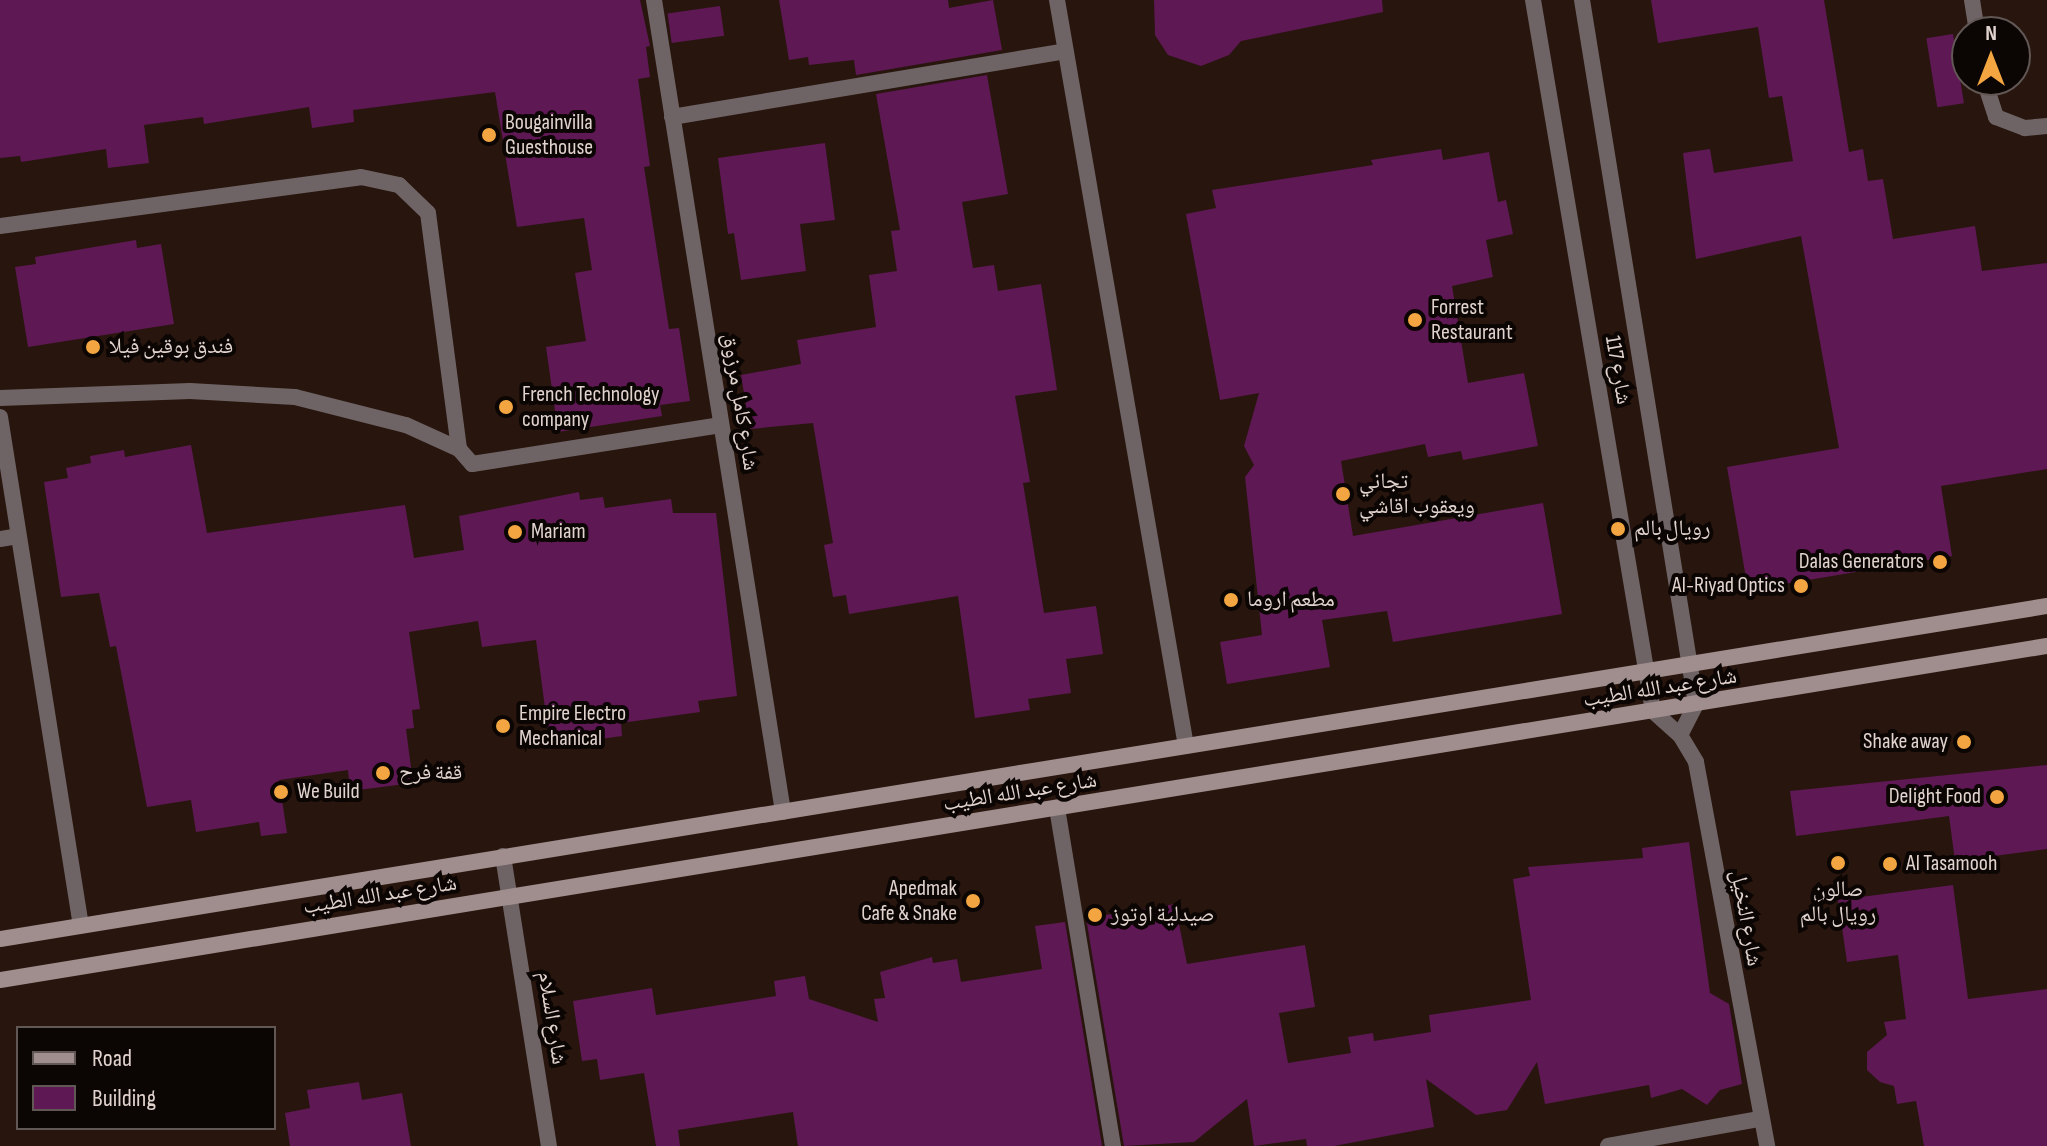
<!DOCTYPE html>
<html>
<head>
<meta charset="utf-8">
<style>
  body { margin:0 }
  #map { position:relative; width:2047px; height:1146px; overflow:hidden; background:#28160e; font-family:"Sofia Sans Condensed","Noto Naskh Arabic",sans-serif }
  div>[style] { position:absolute }
  [style*='--x'] { left:calc(var(--x)*1px); top:calc(var(--y)*1px); width:calc(var(--w)*1px); rotate:calc(var(--a)*1deg) }
  .building>* { inset:0; background:#5e1854; transform-origin:0 0 }
  .minor>* { height:16px; margin:-8px; padding:0 8px; transform-origin:8px; border-radius:8px; background:#6f6465 }
  .tertiary>* { height:16px; margin:-8px; padding:0 8px; transform-origin:8px; border-radius:8px; background:#6f6465 }
  .secondary>* { height:16px; margin:-8px; padding:0 8px; transform-origin:8px; border-radius:8px; background:#a08e8f }
  .dots>* { width:22px; height:22px; translate:-50% -50%; box-sizing:border-box; border:4px solid #0b0503; border-radius:50% }
  span { translate:-50% -50%; white-space:nowrap; text-align:center; line-height:1.15; -webkit-text-stroke:8px #0b0503; paint-order:stroke }
  .poi-label { font-size:22px; color:#e1d3ce }
  .left { translate:0 -50%; text-align:left }
  .right { translate:-100% -50%; text-align:right }
  .street-label { font-size:22px; color:#e1d3ce }
  .legend { position:absolute; left:16px; top:1026px; width:260px; height:104px; box-sizing:border-box; background:#0b0503; border:2px solid #615754; margin:0; padding:10px 14px; list-style:none; font-size:24px; color:#e1d3ce }
  .legend li { display:flex; align-items:center; gap:16px; height:40px }
  .legend b { width:40px; border:2px solid #615754 }
  .north { position:absolute; left:1951px; top:16px; width:80px; height:80px; box-sizing:border-box; background:#0b0503; border:2px solid #615754; border-radius:50%; rotate:0deg; font-size:22px; font-weight:700; line-height:32px; text-align:center; color:#e1d3ce }
  .north::after { content:''; display:block; margin:auto; width:28px; height:36px; background:#f2a541; clip-path:polygon(50% 0,100% 100%,50% 72%,0 100%) }
</style>
</head>
<body>
<div id="map">
  <div class="building">
    <i style="clip-path:polygon(0 0,640px 0,650px 46px,646px 47px,650px 77px,638px 79px,650px 166px,644px 167px,669px 329px,679px 328px,690px 401px,660px 405px,662px 416px,558px 432px,546px 347px,586px 341px,575px 273px,592px 270px,584px 218px,517px 227px,495px 92px,353px 110px,354px 122px,312px 128px,309px 107px,204px 124px,203px 117px,144px 125px,149px 163px,108px 168px,106px 149px,21px 162px,20px 156px,0 158px)"></i>
    <i style="clip-path:polygon(779px 0,948px 0,949px 8px,993px 0,1002px 50px,856px 75px,854px 60px,809px 65px,808px 57px,789px 60px)"></i>
    <i style="clip-path:polygon(1154px 0,1382px 0,1383px 12px,1241px 41px,1229px 55px,1201px 66px,1168px 55px,1155px 35px)"></i>
    <i style="clip-path:polygon(1651px 0,1824px 0,1849px 152px,1863px 149px,1868px 181px,1883px 179px,1893px 239px,1975px 226px,1982px 271px,2047px 263px,2047px 469px,1941px 486px,1952px 556px,1748px 590px,1727px 467px,1839px 448px,1801px 236px,1696px 259px,1683px 153px,1710px 149px,1714px 173px,1793px 161px,1782px 96px,1769px 98px,1758px 27px,1658px 43px)"></i>
    <i style="left:720px;top:6px;width:30px;height:53px;rotate:82deg"></i>
    <i style="left:1953px;top:34px;width:70px;height:27px;rotate:81deg"></i>
    <i style="clip-path:polygon(987px 75px,1008px 194px,962px 202px,973px 268px,994px 265px,998px 291px,1041px 284px,1057px 390px,1015px 396px,1030px 482px,1023px 483px,1044px 613px,1096px 606px,1103px 654px,1066px 659px,1071px 693px,1028px 699px,1030px 710px,975px 718px,958px 596px,849px 614px,846px 595px,833px 597px,824px 545px,833px 543px,813px 423px,750px 429px,741px 375px,801px 364px,797px 340px,876px 327px,869px 275px,897px 271px,891px 231px,900px 230px,876px 94px)"></i>
    <i style="clip-path:polygon(825px 143px,835px 220px,800px 224px,806px 271px,741px 280px,734px 233px,728px 234px,718px 158px)"></i>
    <i style="clip-path:polygon(1441px 149px,1443px 160px,1489px 152px,1498px 202px,1506px 200px,1513px 234px,1486px 240px,1493px 277px,1452px 286px,1468px 383px,1524px 373px,1538px 446px,1463px 460px,1461px 451px,1428px 457px,1425px 444px,1341px 461px,1353px 536px,1543px 503px,1562px 614px,1393px 642px,1387px 611px,1322px 620px,1330px 667px,1227px 684px,1220px 642px,1262px 635px,1245px 477px,1254px 465px,1244px 446px,1259px 393px,1220px 400px,1186px 214px,1216px 208px,1212px 190px,1373px 165px,1371px 160px)"></i>
    <i style="clip-path:polygon(136px 240px,137px 248px,161px 244px,174px 324px,28px 347px,15px 267px,36px 264px,35px 257px)"></i>
    <i style="clip-path:polygon(191px 445px,207px 533px,405px 505px,414px 558px,464px 550px,459px 516px,579px 492px,580px 500px,603px 497px,605px 508px,671px 499px,673px 513px,716px 513px,737px 696px,698px 701px,700px 712px,621px 723px,622px 736px,550px 746px,536px 640px,482px 647px,478px 621px,409px 632px,420px 709px,412px 710px,414px 728px,406px 729px,413px 783px,350px 791px,348px 770px,279px 780px,287px 833px,261px 836px,259px 822px,196px 832px,191px 800px,147px 807px,116px 646px,110px 647px,99px 593px,61px 597px,44px 482px,68px 478px,66px 468px,91px 463px,90px 456px,124px 450px,125px 457px)"></i>
    <i style="clip-path:polygon(2047px 765px,2047px 849px,1955px 861px,1949px 816px,1796px 836px,1790px 791px)"></i>
    <i style="clip-path:polygon(1689px 842px,1710px 993px,1729px 1004px,1742px 1084px,1720px 1090px,1707px 1105px,1682px 1089px,1651px 1098px,1649px 1085px,1545px 1104px,1537px 1062px,1507px 1110px,1476px 1115px,1426px 1079px,1434px 1127px,1334px 1146px,1307px 1146px,1306px 1139px,1254px 1146px,1247px 1099px,1194px 1142px,1124px 1146px,1086px 918px,1175px 904px,1187px 964px,1305px 945px,1315px 1007px,1279px 1013px,1288px 1063px,1351px 1053px,1348px 1037px,1373px 1033px,1374px 1041px,1431px 1032px,1429px 1015px,1531px 1000px,1513px 879px,1530px 876px,1528px 867px,1643px 858px,1642px 848px)"></i>
    <i style="clip-path:polygon(1953px 885px,1968px 999px,2047px 989px,2047px 1146px,1924px 1146px,1916px 1101px,1897px 1104px,1894px 1086px,1880px 1082px,1867px 1070px,1867px 1052px,1887px 1035px,1884px 1022px,1906px 1019px,1898px 955px,1847px 962px,1838px 900px)"></i>
    <i style="clip-path:polygon(1065px 922px,1102px 1146px,798px 1146px,793px 1112px,678px 1130px,680px 1146px,656px 1146px,644px 1073px,600px 1080px,597px 1059px,582px 1061px,573px 1001px,652px 988px,656px 1015px,776px 996px,774px 981px,805px 976px,809px 999px,878px 1022px,874px 999px,885px 998px,880px 972px,932px 957px,933px 963px,957px 959px,961px 982px,1042px 969px,1035px 926px)"></i>
    <i style="clip-path:polygon(359px 1082px,362px 1100px,402px 1093px,411px 1146px,290px 1146px,285px 1113px,310px 1108px,307px 1090px)"></i>
  </div>
  <div class="minor">
    <i style="--x:654;--y:0;--w:822;--a:80.97"></i>
    <i style="--x:1057;--y:0;--w:757;--a:80.19"></i>
    <i style="--x:1972;--y:0;--w:32;--a:81"></i>
    <i style="--x:1984;--y:80;--w:39;--a:72"></i>
    <i style="--x:1996;--y:117;--w:31;--a:21"></i>
    <i style="--x:2025;--y:128;--w:22;--a:-5"></i>
    <i style="--x:672;--y:117;--w:399;--a:-9.5"></i>
    <i style="--x:0;--y:226;--w:364;--a:-7.7"></i>
    <i style="--x:361;--y:177;--w:39;--a:12"></i>
    <i style="--x:399;--y:185;--w:40;--a:44"></i>
    <i style="--x:428;--y:213;--w:238;--a:82.5"></i>
    <i style="--x:459;--y:449;--w:20;--a:49"></i>
    <i style="--x:472;--y:464;--w:252;--a:-8.9"></i>
    <i style="--x:0;--y:398;--w:190;--a:-2.1"></i>
    <i style="--x:190;--y:391;--w:105;--a:3.3"></i>
    <i style="--x:295;--y:397;--w:114;--a:14.2"></i>
    <i style="--x:406;--y:425;--w:58;--a:24.4"></i>
    <i style="--x:0;--y:417;--w:515;--a:80.96"></i>
    <i style="--x:0;--y:539;--w:18;--a:-9"></i>
    <i style="--x:1057;--y:808;--w:343;--a:80.6"></i>
    <i style="--x:1608;--y:1146;--w:154;--a:-10.1"></i>
  </div>
  <div class="tertiary">
    <i style="--x:1533;--y:0;--w:721;--a:80.42"></i>
    <i style="--x:1653;--y:711;--w:36;--a:42"></i>
    <i style="--x:1680;--y:735;--w:31;--a:59"></i>
    <i style="--x:1696;--y:762;--w:391;--a:79.5"></i>
    <i style="--x:1582;--y:0;--w:713;--a:80.8"></i>
    <i style="--x:1696;--y:704;--w:35;--a:117"></i>
    <i style="--x:503;--y:856;--w:294;--a:81"></i>
  </div>
  <div class="secondary">
    <i style="--x:0;--y:939;--w:2074;--a:-9.24"></i>
    <i style="--x:0;--y:980;--w:2074;--a:-9.27"></i>
  </div>
  <div class="dots">
    <i style="left:489px;top:135px;background:#f2a541"></i>
    <i style="left:1415px;top:320px;background:#f2a541"></i>
    <i style="left:93px;top:347px;background:#f2a541"></i>
    <i style="left:506px;top:407px;background:#f2a541"></i>
    <i style="left:1343px;top:494px;background:#f2a541"></i>
    <i style="left:1618px;top:529px;background:#f2a541"></i>
    <i style="left:515px;top:532px;background:#f2a541"></i>
    <i style="left:1940px;top:562px;background:#f2a541"></i>
    <i style="left:1801px;top:586px;background:#f2a541"></i>
    <i style="left:1231px;top:600px;background:#f2a541"></i>
    <i style="left:503px;top:726px;background:#f2a541"></i>
    <i style="left:1964px;top:742px;background:#f2a541"></i>
    <i style="left:383px;top:773px;background:#f2a541"></i>
    <i style="left:281px;top:792px;background:#f2a541"></i>
    <i style="left:1997px;top:797px;background:#f2a541"></i>
    <i style="left:1838px;top:863px;background:#f2a541"></i>
    <i style="left:1890px;top:864px;background:#f2a541"></i>
    <i style="left:973px;top:901px;background:#f2a541"></i>
    <i style="left:1095px;top:915px;background:#f2a541"></i>
  </div>
  <div class="poi-label">
    <span class="left" style="left:505px;top:135px">Bougainvilla<br>Guesthouse</span>
    <span class="left" style="left:1431px;top:320px">Forrest<br>Restaurant</span>
    <span class="left" style="left:109px;top:347px">فندق بوقين فيلا</span>
    <span class="left" style="left:522px;top:407px">French Technology<br>company</span>
    <span class="left" style="left:1359px;top:494px">تجاني<br>ويعقوب اقاشي</span>
    <span class="left" style="left:1634px;top:529px">رويال بالم</span>
    <span class="left" style="left:531px;top:532px">Mariam</span>
    <span class="right" style="left:1924px;top:562px">Dalas Generators</span>
    <span class="right" style="left:1785px;top:586px">Al-Riyad Optics</span>
    <span class="left" style="left:1247px;top:600px">مطعم اروما</span>
    <span class="left" style="left:519px;top:726px">Empire Electro<br>Mechanical</span>
    <span class="right" style="left:1948px;top:742px">Shake away</span>
    <span class="left" style="left:399px;top:773px">قفة فرح</span>
    <span class="left" style="left:297px;top:792px">We Build</span>
    <span class="right" style="left:1981px;top:797px">Delight Food</span>
    <span class="left" style="left:1906px;top:864px">Al Tasamooh</span>
    <span class="right" style="left:957px;top:901px">Apedmak<br>Cafe &amp; Snake</span>
    <span style="left:1838px;top:902px">صالون<br>رويال بالم</span>
    <span class="left" style="left:1111px;top:915px">صيدلية اوتوز</span>
  </div>
  <div class="street-label">
    <span style="left:1618px;top:370px;rotate:80deg">شارع 117</span>
    <span style="left:740px;top:402px;rotate:81deg">شارع كامل مرزوق</span>
    <span style="left:1660px;top:688px;rotate:-9deg">شارع عبد الله الطيب</span>
    <span style="left:1020px;top:792px;rotate:-9deg">شارع عبد الله الطيب</span>
    <span style="left:380px;top:895px;rotate:-9deg">شارع عبد الله الطيب</span>
    <span style="left:1746px;top:918px;rotate:80deg">شارع النخيل</span>
    <span style="left:552px;top:1018px;rotate:81deg">شارع السلام</span>
  </div>
  <ul class="legend">
  <li><b style="height:10px;background:#a08e8f"></b>Road</li>
  <li><b style="height:22px;background:#5e1854"></b>Building</li>
  </ul>
  <div class="north">N</div>
</div>
</body>
</html>
